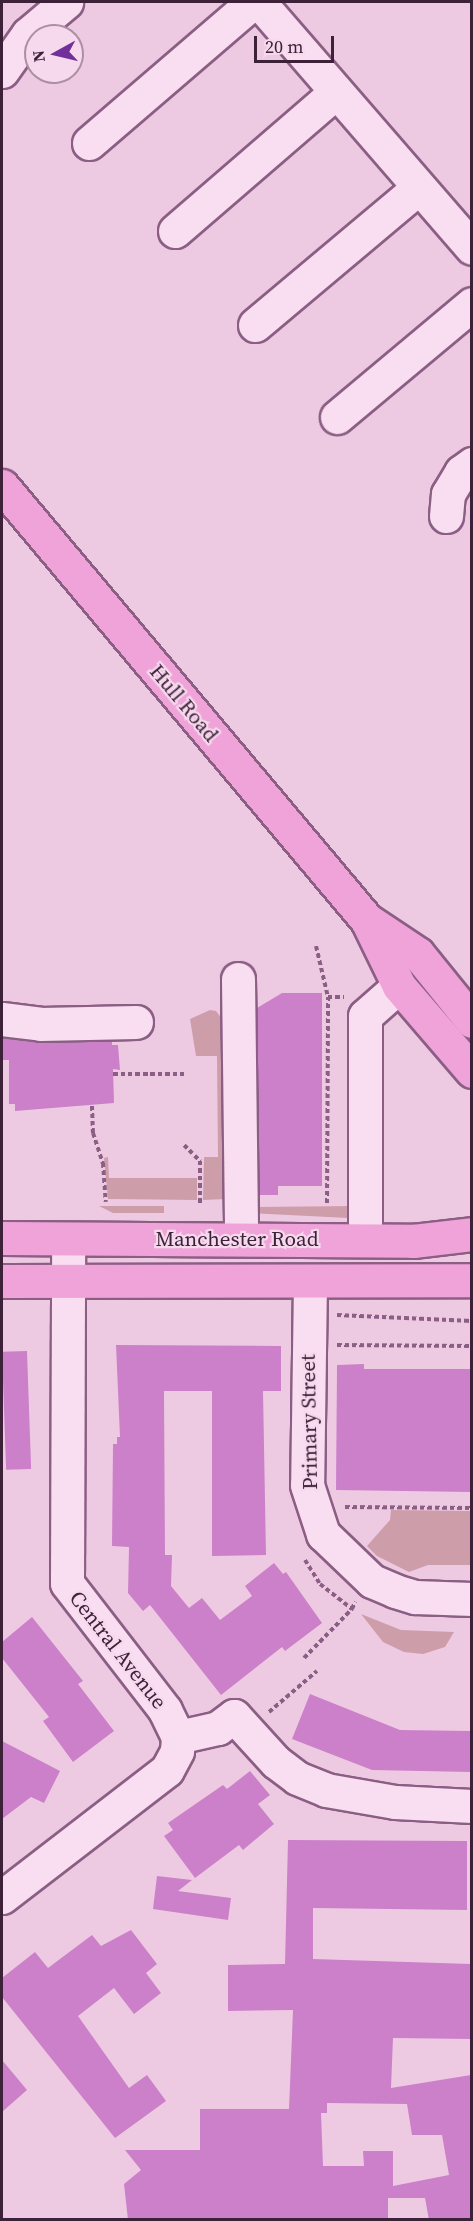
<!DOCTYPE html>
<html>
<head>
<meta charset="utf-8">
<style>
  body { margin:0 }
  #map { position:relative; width:473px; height:2221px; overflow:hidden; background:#eecae2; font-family:"Source Serif 4",serif }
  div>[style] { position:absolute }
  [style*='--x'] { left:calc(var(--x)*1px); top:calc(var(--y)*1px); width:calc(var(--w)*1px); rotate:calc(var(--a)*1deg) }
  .green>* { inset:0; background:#cd9daa }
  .building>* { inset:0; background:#cb80c9; transform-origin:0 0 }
  .path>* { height:4px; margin-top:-2px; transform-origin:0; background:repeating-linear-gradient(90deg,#8b5e84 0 4.5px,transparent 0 7.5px) }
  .roads { filter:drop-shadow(2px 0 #8b5e84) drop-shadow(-2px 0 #8b5e84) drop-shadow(0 2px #8b5e84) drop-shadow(0 -2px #8b5e84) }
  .minor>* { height:33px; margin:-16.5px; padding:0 16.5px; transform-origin:16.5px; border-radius:16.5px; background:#f9ddf0 }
  .major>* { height:33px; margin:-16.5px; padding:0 16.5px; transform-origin:16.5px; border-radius:16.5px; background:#efa3d8 }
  span { translate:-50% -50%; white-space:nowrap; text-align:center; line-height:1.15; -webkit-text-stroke:4.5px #f6d9ec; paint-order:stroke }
  .street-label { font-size:21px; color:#3c2139 }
  .frame { position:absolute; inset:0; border:3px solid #3c2139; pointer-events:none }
  .north { position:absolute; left:24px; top:24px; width:60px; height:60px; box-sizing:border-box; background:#f6d9ec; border:2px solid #ac8fa4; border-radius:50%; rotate:262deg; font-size:16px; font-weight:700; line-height:24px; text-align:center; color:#3c2139 }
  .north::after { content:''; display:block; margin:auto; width:21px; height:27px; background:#702f99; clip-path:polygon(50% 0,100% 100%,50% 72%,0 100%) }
  .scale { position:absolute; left:254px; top:36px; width:80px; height:27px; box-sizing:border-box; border:3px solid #3c2139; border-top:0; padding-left:8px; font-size:18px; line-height:21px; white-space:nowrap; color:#3c2139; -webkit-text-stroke:4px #f6d9ec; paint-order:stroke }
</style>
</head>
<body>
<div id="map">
  <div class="green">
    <i style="clip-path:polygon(210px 1010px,216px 1011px,226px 1024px,226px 1199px,203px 1200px,204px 1157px,218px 1157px,217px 1056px,196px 1056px,190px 1019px)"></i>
    <i style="clip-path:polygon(108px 1157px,109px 1178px,197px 1178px,197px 1200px,108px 1199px,104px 1158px)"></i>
    <i style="clip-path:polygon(99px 1206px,164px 1206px,164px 1213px,113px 1213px)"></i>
    <i style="clip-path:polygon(355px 1206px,348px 1218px,251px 1213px,246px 1207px)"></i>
    <i style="clip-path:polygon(391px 1510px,471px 1511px,471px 1565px,428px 1565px,409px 1572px,377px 1556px,367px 1546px,390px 1520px)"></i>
    <i style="clip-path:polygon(361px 1614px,401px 1630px,454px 1632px,445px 1647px,423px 1654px,404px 1652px,383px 1642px)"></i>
  </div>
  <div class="building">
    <i style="clip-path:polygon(282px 993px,322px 993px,322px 1186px,278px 1186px,278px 1195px,259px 1195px,257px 1008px)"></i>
    <i style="clip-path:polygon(2px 1038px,40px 1043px,112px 1041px,112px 1045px,118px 1045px,120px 1070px,113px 1069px,114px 1103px,15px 1111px,15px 1104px,9px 1104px,9px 1060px,2px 1060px)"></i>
    <i style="clip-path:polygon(116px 1345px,281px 1346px,281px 1391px,263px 1391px,266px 1555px,212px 1556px,212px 1391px,164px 1391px,165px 1555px,172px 1555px,171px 1586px,189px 1608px,202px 1598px,220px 1620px,252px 1596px,245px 1586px,274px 1563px,283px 1574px,286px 1572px,322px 1623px,285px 1651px,282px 1647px,221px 1695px,150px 1605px,143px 1611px,128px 1593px,129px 1547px,112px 1546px,113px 1444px,117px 1444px,117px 1437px,120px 1437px)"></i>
    <i style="left:27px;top:1351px;width:118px;height:25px;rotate:88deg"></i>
    <i style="clip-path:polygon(364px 1364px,364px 1369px,471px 1369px,471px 1492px,336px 1490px,337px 1365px)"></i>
    <i style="clip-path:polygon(32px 1617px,83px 1681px,78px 1684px,114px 1731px,73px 1762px,43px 1721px,49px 1717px,2px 1658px,2px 1642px)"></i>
    <i style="clip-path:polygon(310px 1694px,400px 1730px,471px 1731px,470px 1772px,372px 1770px,292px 1739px)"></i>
    <i style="clip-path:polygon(2px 1741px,60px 1771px,44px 1803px,31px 1797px,2px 1819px)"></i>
    <i style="clip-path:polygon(250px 1771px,270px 1795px,258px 1804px,274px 1824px,243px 1850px,239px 1845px,195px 1878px,164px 1836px,173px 1830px,168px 1823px,223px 1785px,227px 1789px)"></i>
    <i style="clip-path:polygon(evenodd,288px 1840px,467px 1841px,467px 1910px,313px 1908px,313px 1959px,471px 1964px,471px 2039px,393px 2038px,391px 2088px,471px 2075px,471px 2220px,429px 2220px,425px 2198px,388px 2198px,388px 2220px,128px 2220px,124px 2184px,141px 2170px,125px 2150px,200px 2150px,200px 2109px,289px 2109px,293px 2010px,228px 2011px,228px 1965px,285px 1964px,288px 1840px,327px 2103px,407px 2104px,412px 2135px,442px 2135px,449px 2175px,393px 2186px,393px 2151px,363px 2151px,364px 2166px,323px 2166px,321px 2113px,327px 2113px,327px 2103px)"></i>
    <i style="clip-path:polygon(157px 1876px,192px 1880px,178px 1891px,231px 1898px,228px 1920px,153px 1909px)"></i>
    <i style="clip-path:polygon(131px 1930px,157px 1964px,146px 1973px,161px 1993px,134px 2014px,114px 1988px,78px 2016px,129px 2088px,147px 2075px,166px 2101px,115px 2138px,2px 1997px,2px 1978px,35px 1952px,48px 1968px,92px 1935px,101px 1946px)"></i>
    <i style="clip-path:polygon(2px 2060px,27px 2090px,2px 2112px)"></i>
  </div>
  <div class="path">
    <i style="--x:316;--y:946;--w:52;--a:76.8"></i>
    <i style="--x:113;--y:1074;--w:71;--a:0"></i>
    <i style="--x:92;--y:1106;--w:27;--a:88"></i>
    <i style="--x:93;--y:1133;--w:32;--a:72"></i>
    <i style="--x:103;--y:1163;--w:39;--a:86"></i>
    <i style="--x:184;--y:1145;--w:23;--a:45"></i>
    <i style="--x:200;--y:1161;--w:42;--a:90"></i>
    <i style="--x:327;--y:1203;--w:206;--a:-89.7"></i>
    <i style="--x:328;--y:997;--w:16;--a:0"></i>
    <i style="--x:337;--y:1315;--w:135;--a:2.5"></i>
    <i style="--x:337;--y:1345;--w:135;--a:0.4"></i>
    <i style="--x:345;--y:1507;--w:127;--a:0.5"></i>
    <i style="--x:305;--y:1560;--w:28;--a:58"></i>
    <i style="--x:320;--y:1584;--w:23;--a:38"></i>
    <i style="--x:338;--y:1598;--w:18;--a:38"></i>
    <i style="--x:352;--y:1609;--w:8;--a:-67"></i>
    <i style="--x:304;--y:1658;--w:69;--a:-45.6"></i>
    <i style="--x:269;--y:1712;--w:63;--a:-40.5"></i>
  </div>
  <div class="roads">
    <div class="minor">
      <i style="--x:259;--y:2;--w:325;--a:49.1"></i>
      <i style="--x:2;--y:71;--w:45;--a:-54.9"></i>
      <i style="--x:28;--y:34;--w:50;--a:-40.1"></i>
      <i style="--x:89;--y:143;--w:216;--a:-40.7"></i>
      <i style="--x:175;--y:231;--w:213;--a:-40.8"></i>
      <i style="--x:255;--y:325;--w:212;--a:-40"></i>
      <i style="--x:337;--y:417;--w:176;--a:-39.9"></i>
      <i style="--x:446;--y:516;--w:22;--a:-85"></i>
      <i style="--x:448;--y:494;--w:26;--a:-59"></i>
      <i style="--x:461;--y:472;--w:14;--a:-36"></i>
      <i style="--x:238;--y:979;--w:260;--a:89.3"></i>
      <i style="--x:2;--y:1019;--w:38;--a:7"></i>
      <i style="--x:40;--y:1024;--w:96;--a:-1.2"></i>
      <i style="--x:365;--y:1240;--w:224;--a:-90"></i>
      <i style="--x:365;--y:1016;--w:45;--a:-41.4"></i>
      <i style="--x:310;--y:1281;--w:204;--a:90.8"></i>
      <i style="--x:307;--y:1485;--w:52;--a:71.9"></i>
      <i style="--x:323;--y:1534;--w:68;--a:43.8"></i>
      <i style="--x:372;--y:1581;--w:25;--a:23"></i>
      <i style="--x:395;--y:1591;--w:21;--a:17"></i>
      <i style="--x:415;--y:1597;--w:57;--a:2"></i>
      <i style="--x:178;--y:1737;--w:41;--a:-12.7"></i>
      <i style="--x:218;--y:1728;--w:20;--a:-37"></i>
      <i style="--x:234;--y:1716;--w:62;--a:47.6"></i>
      <i style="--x:276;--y:1762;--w:26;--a:37"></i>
      <i style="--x:297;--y:1778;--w:31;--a:22"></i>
      <i style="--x:326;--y:1790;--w:70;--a:9.9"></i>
      <i style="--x:395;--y:1802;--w:77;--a:3"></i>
      <i style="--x:2;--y:1897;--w:208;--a:-37.6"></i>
      <i style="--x:167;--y:1770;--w:21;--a:-62"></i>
      <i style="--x:177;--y:1751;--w:14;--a:-86"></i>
      <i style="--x:178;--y:1737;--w:30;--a:-116"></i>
      <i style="--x:165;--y:1710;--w:160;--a:-127.7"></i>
      <i style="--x:67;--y:1583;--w:344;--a:-89.8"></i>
    </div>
    <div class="major">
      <i style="--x:2;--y:486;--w:567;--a:49.94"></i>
      <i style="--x:367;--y:920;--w:73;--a:64.1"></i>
      <i style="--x:399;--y:986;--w:112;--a:49.3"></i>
      <i style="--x:367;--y:920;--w:61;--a:33.7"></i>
      <i style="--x:418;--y:954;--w:86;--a:51.1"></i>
      <i style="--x:2;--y:1238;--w:411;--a:0.4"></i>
      <i style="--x:413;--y:1241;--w:59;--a:-6.8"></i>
      <i style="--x:2;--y:1281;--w:470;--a:-0.1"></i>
    </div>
  </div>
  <div class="street-label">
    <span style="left:184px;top:703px;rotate:50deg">Hull Road</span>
    <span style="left:237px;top:1239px">Manchester Road</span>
    <span style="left:309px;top:1422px;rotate:-91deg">Primary Street</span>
    <span style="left:118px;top:1650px;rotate:52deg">Central Avenue</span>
  </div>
  <div class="frame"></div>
  <div class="north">N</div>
  <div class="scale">20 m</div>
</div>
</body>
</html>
